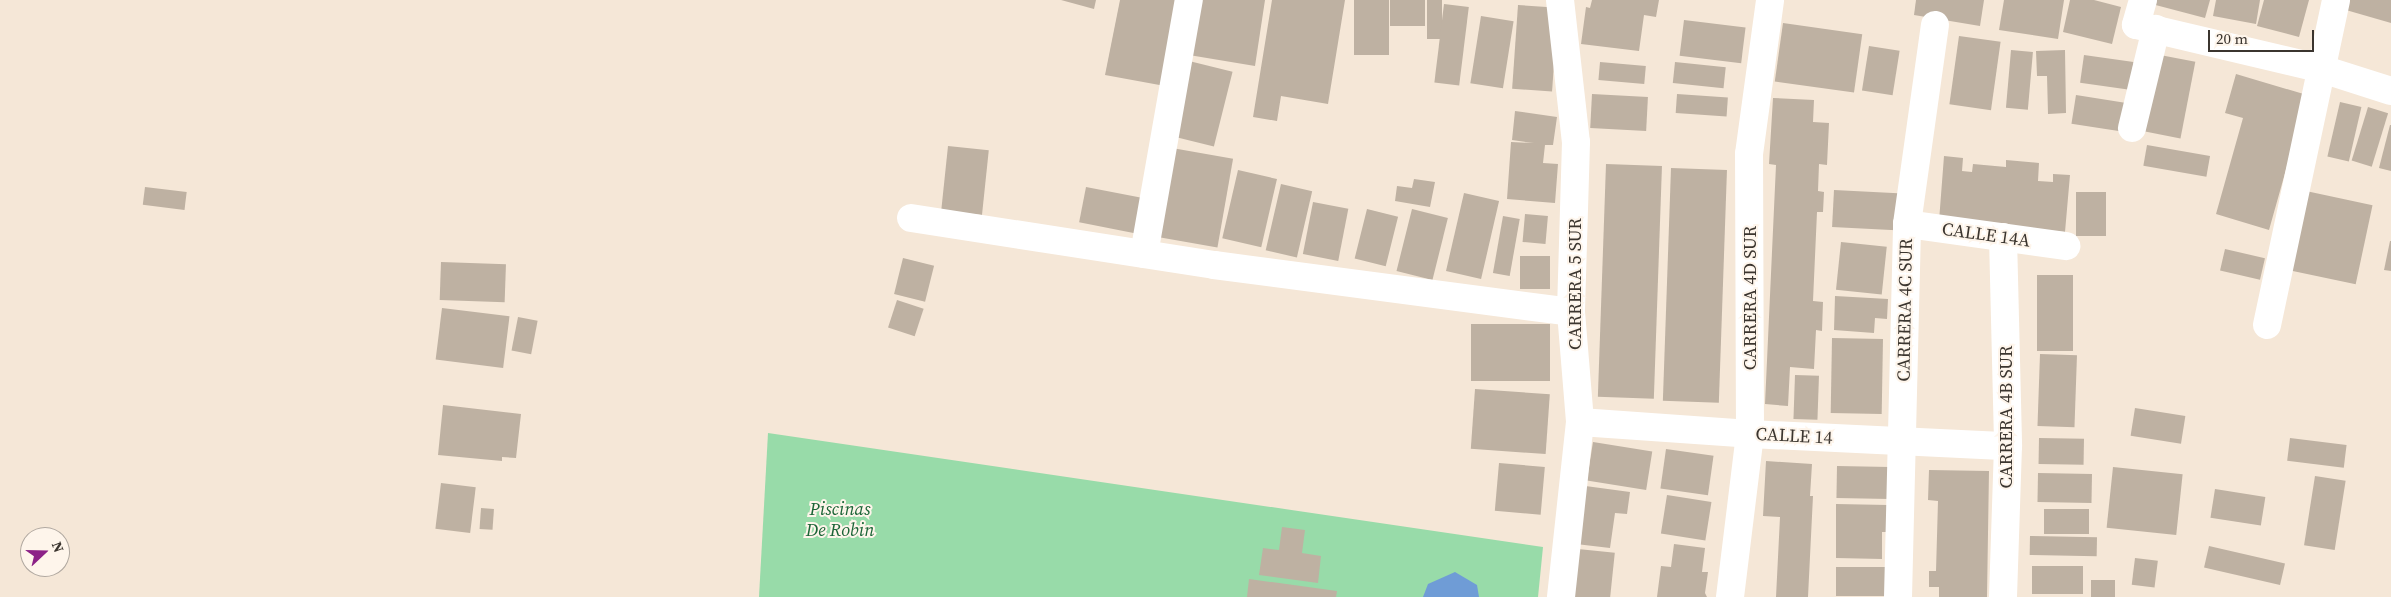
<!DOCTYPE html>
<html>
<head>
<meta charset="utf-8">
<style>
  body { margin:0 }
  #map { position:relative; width:2391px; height:597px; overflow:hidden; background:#f5e7d7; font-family:"Source Serif 4",serif }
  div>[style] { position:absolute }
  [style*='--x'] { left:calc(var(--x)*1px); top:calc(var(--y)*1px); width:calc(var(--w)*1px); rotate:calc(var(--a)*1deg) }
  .green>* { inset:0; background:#98dba9 }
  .water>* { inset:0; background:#6f9cd6 }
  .building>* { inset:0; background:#beb1a2; transform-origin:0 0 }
  .minor>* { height:28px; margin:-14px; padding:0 14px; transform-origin:14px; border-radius:14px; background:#fff }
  span { translate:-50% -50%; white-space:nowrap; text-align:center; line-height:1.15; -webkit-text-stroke:4px #fef5eb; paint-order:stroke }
  .street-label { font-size:18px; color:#3b352f }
  .park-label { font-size:18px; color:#1b6436; font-style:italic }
  .north { position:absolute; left:20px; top:527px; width:50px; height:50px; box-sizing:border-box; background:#fef5eb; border:1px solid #b0a8a0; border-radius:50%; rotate:69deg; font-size:14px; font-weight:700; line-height:20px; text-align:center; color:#3b352f }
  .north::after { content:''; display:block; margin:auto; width:18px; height:22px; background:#8c2287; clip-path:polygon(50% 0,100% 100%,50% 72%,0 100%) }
  .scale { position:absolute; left:2208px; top:30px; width:106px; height:22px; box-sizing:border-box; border:2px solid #3b352f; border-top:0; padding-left:6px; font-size:15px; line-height:18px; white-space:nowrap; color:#3b352f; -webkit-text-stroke:4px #fef5eb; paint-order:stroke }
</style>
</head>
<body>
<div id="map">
  <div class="green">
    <i style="clip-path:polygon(768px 433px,1543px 547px,1538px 597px,759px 597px)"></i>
  </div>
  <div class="water">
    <i style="clip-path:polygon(1455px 572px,1477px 585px,1479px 597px,1423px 597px,1428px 584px)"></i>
  </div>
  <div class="building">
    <i style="clip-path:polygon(1061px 0,1096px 0,1094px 9px)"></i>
    <i style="clip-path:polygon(1120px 0,1181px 0,1165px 86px,1105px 75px)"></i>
    <i style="clip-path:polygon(1198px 0,1265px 0,1255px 66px,1189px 55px)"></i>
    <i style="clip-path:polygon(1272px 0,1345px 0,1328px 104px,1281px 96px,1277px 121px,1253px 117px)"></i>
    <i style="left:1354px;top:0;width:35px;height:55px"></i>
    <i style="left:1390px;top:0;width:35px;height:26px"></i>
    <i style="left:1427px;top:0;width:15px;height:39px"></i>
    <i style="clip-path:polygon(1592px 0,1659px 0,1656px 17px,1644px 15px,1639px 51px,1581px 44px,1586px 7px,1590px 8px)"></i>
    <i style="clip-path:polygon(1916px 0,1984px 0,1980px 26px,1914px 15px)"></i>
    <i style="clip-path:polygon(2004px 0,2064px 0,2058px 39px,1999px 30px)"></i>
    <i style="clip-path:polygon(2070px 0,2094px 0,2121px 7px,2112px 44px,2063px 32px)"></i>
    <i style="clip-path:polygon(2148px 0,2210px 0,2205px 18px,2148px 3px)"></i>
    <i style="clip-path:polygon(2216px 0,2260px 0,2256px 24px,2213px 16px)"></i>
    <i style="clip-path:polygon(2264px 0,2309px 0,2299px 37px,2257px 26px)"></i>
    <i style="clip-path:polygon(2341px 0,2391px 0,2391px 23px,2339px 8px)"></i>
    <i style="left:1444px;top:4px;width:25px;height:79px;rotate:7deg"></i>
    <i style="left:1518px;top:5px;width:40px;height:84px;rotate:4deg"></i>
    <i style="left:1481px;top:16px;width:33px;height:68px;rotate:9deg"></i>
    <i style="left:1684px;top:20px;width:62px;height:36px;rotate:7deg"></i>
    <i style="left:1783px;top:23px;width:80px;height:59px;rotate:8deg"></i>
    <i style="left:1959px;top:36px;width:42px;height:69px;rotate:8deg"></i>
    <i style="left:1869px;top:46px;width:31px;height:45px;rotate:9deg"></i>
    <i style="left:2011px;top:50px;width:22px;height:58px;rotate:5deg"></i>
    <i style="clip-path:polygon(2065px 50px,2066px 113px,2048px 114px,2047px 76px,2037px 76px,2036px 51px)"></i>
    <i style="left:2084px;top:55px;width:50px;height:28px;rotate:8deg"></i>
    <i style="left:2160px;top:55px;width:36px;height:78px;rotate:11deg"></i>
    <i style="left:1185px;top:60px;width:49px;height:77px;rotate:14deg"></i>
    <i style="left:1600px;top:62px;width:46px;height:18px;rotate:5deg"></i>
    <i style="left:1675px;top:62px;width:51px;height:21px;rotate:6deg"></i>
    <i style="clip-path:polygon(2236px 74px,2307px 95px,2269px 230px,2216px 214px,2243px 118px,2225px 113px)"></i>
    <i style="left:1592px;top:94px;width:56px;height:34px;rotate:3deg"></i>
    <i style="left:1677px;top:94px;width:51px;height:19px;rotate:4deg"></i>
    <i style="left:2076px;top:95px;width:51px;height:29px;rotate:9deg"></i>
    <i style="clip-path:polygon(1773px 98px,1814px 100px,1813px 122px,1829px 123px,1827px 165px,1819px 164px,1818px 191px,1824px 192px,1823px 212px,1817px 212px,1813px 301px,1823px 302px,1822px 331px,1816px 330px,1814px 369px,1790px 367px,1788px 406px,1765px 404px,1776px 165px,1769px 164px)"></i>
    <i style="left:2340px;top:102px;width:22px;height:56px;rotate:13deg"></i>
    <i style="left:2368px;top:107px;width:21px;height:56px;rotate:17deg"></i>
    <i style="clip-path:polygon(1515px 111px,1557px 117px,1553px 145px,1545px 145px,1543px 163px,1558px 164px,1555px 203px,1507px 199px,1511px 142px,1534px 143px,1512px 140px)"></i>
    <i style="clip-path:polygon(2390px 125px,2391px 125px,2391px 171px,2379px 168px)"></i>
    <i style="left:2147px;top:145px;width:64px;height:21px;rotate:10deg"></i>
    <i style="left:948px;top:146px;width:41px;height:65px;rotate:6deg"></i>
    <i style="left:1172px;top:148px;width:62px;height:90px;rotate:10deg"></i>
    <i style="clip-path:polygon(1944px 156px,1963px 158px,1962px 171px,1972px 172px,1973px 164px,2006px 167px,2006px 160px,2039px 163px,2038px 181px,2053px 182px,2053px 174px,2070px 175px,2065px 232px,1939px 221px)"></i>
    <i style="left:1606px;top:164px;width:56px;height:233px;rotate:2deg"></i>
    <i style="left:1671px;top:168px;width:56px;height:233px;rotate:2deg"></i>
    <i style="left:1238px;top:170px;width:40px;height:70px;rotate:13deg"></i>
    <i style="clip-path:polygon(1414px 179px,1435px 182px,1430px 207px,1395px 201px,1397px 186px,1412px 188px)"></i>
    <i style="left:1281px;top:184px;width:32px;height:68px;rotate:13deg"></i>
    <i style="left:145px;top:187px;width:42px;height:18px;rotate:7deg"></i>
    <i style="left:1086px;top:187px;width:58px;height:36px;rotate:11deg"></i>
    <i style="left:1834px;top:190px;width:64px;height:37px;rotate:3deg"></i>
    <i style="left:2306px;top:191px;width:68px;height:81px;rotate:12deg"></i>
    <i style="left:2076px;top:192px;width:30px;height:44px"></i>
    <i style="left:1464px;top:193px;width:36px;height:80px;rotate:13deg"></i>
    <i style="left:1313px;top:202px;width:36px;height:53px;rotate:11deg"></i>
    <i style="left:1367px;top:209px;width:32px;height:51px;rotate:14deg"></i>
    <i style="left:1412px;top:209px;width:37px;height:64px;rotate:14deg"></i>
    <i style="left:1525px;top:214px;width:23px;height:28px;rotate:5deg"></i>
    <i style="left:1503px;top:216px;width:17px;height:58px;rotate:10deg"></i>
    <i style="clip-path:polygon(2390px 241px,2391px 241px,2391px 271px,2384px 270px)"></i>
    <i style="left:1841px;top:242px;width:46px;height:48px;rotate:6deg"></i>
    <i style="left:2225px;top:249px;width:41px;height:22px;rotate:13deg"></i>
    <i style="left:1520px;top:256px;width:30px;height:33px"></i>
    <i style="left:903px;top:258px;width:32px;height:37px;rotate:14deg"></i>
    <i style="left:441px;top:262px;width:65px;height:38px;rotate:2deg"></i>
    <i style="left:2037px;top:275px;width:36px;height:76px"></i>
    <i style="clip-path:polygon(1835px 296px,1888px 299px,1887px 319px,1875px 318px,1874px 333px,1834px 330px)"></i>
    <i style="left:897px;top:300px;width:28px;height:29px;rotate:18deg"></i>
    <i style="left:442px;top:308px;width:68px;height:52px;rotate:7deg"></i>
    <i style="left:518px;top:317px;width:20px;height:34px;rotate:11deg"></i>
    <i style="left:1471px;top:324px;width:79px;height:57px"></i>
    <i style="left:1832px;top:338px;width:51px;height:75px;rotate:1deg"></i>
    <i style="left:2040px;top:354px;width:37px;height:72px;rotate:2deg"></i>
    <i style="left:1795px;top:375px;width:24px;height:44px;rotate:2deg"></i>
    <i style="left:1475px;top:389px;width:75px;height:60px;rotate:4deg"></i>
    <i style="clip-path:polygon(443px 405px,521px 414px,516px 458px,502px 457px,502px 461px,438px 455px)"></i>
    <i style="left:2135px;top:408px;width:51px;height:28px;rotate:9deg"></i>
    <i style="left:2039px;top:438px;width:45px;height:26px;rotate:1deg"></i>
    <i style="left:2290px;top:438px;width:57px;height:23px;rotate:7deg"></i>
    <i style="left:1593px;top:442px;width:60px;height:39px;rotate:9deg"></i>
    <i style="left:1666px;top:449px;width:48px;height:40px;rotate:8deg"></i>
    <i style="clip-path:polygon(1766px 461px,1812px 464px,1810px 496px,1813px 496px,1808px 597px,1776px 597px,1780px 517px,1763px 516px)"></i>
    <i style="left:1499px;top:463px;width:46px;height:48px;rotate:5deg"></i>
    <i style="left:1837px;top:466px;width:53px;height:32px;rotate:1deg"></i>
    <i style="left:2113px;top:467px;width:70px;height:61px;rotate:6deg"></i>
    <i style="clip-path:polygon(1929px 470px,1989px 471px,1987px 597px,1939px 597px,1939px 587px,1929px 587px,1929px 571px,1936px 571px,1938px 501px,1928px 500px)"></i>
    <i style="left:2038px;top:473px;width:54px;height:29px;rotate:1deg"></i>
    <i style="left:2315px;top:476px;width:31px;height:70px;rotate:9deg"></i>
    <i style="left:441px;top:483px;width:35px;height:46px;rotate:7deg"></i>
    <i style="clip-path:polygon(1578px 485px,1630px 492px,1627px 514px,1615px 513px,1610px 548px,1576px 544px)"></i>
    <i style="left:2215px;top:489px;width:51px;height:29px;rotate:9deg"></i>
    <i style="left:1667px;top:495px;width:45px;height:39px;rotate:9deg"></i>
    <i style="clip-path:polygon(1836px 504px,1888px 505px,1888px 532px,1882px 532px,1882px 559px,1836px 558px)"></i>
    <i style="left:481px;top:508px;width:13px;height:21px;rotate:4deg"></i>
    <i style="left:2044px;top:509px;width:45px;height:25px"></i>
    <i style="clip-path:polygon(1282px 527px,1305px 530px,1302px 553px,1321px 556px,1318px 583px,1259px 575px,1263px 548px,1279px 550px)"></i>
    <i style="left:2030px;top:536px;width:67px;height:19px;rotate:1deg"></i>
    <i style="clip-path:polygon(1674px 544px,1705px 548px,1702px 572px,1708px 572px,1705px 593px,1707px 597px,1657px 597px,1661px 566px,1671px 567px)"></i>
    <i style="left:2209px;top:546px;width:78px;height:22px;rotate:13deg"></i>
    <i style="left:1578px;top:549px;width:37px;height:49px;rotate:6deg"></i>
    <i style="left:2135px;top:558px;width:23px;height:27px;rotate:7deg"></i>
    <i style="left:2032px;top:566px;width:51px;height:28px"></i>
    <i style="left:1836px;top:567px;width:49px;height:29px"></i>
    <i style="clip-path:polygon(1249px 579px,1337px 591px,1336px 597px,1247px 597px)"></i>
    <i style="left:2091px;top:580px;width:24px;height:17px"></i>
  </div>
  <div class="minor">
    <i style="--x:1560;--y:0;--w:143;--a:83.6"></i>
    <i style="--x:1576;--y:142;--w:170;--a:91.7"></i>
    <i style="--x:1571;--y:312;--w:110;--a:85.3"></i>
    <i style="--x:1580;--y:422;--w:176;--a:96.2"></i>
    <i style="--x:2143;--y:0;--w:26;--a:106"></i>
    <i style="--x:2136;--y:25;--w:191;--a:13.3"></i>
    <i style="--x:2322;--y:69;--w:72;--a:17.7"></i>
    <i style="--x:2132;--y:128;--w:102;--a:-76.4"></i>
    <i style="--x:911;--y:218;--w:307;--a:8.8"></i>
    <i style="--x:1214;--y:265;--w:360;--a:7.5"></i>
    <i style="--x:1907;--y:224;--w:161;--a:7.9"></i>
    <i style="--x:2003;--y:237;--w:209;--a:88.6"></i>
    <i style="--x:2008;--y:446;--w:151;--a:91.9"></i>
    <i style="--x:1144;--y:254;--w:258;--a:-80"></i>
    <i style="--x:2267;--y:325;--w:332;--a:-78"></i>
    <i style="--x:1580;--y:422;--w:170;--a:4"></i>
    <i style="--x:1750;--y:434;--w:258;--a:2.7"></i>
    <i style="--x:1730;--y:597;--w:164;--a:-83"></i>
    <i style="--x:1750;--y:434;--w:280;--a:-90.2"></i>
    <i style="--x:1749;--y:154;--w:155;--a:-82.2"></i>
    <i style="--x:1898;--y:597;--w:373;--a:-88.6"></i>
    <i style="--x:1907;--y:224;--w:201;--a:-82"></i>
  </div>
  <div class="street-label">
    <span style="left:1986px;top:235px;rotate:8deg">CALLE 14A</span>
    <span style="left:1575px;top:284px;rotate:-90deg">CARRERA 5 SUR</span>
    <span style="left:1750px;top:298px;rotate:-90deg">CARRERA 4D SUR</span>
    <span style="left:1905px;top:310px;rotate:-89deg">CARRERA 4C SUR</span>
    <span style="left:2006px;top:417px;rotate:-90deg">CARRERA 4B SUR</span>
    <span style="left:1794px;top:436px;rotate:3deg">CALLE 14</span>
  </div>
  <div class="park-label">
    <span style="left:840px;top:520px">Piscinas<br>De Robin</span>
  </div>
  <div class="north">N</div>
  <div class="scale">20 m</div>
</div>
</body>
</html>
